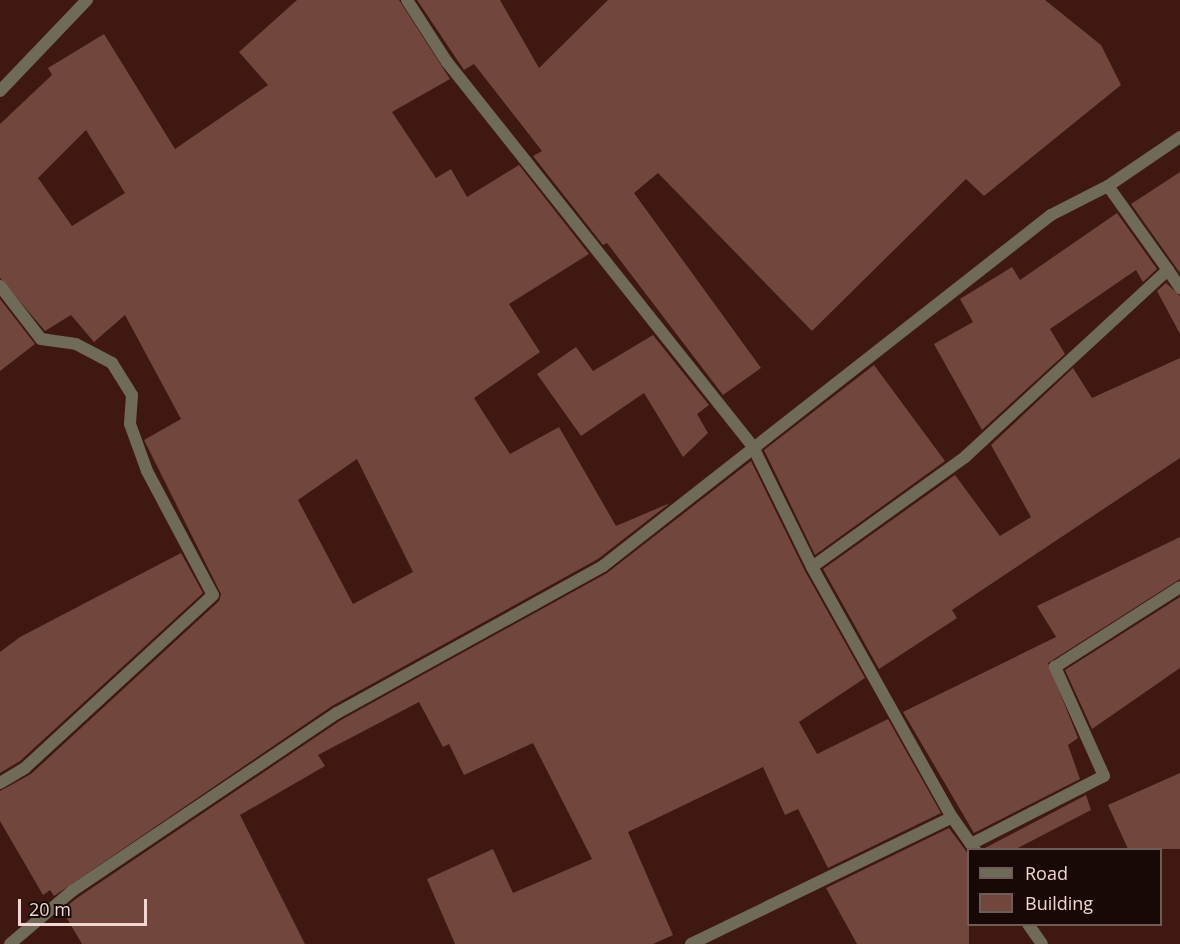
<!DOCTYPE html>
<html>
<head>
<meta charset="utf-8">
<style>
  body { margin:0 }
  #map { position:relative; width:1180px; height:944px; overflow:hidden; background:#3e1811; font-family:"Open Sans",sans-serif }
  div>[style] { position:absolute }
  [style*='--x'] { left:calc(var(--x)*1px); top:calc(var(--y)*1px); width:calc(var(--w)*1px); rotate:calc(var(--a)*1deg) }
  .building>* { inset:0; background:#71463d }
  .street>* { height:12px; margin:-6px; padding:0 6px; transform-origin:6px; border-radius:6px; background:#706a58 }
  span { translate:-50% -50%; white-space:nowrap; text-align:center; line-height:1.15; -webkit-text-stroke:4.5px #190906; paint-order:stroke }
  .legend { position:absolute; left:967px; top:848px; width:195px; height:78px; box-sizing:border-box; background:#190906; border:2px solid #6f5b57; margin:0; padding:8px 10px; list-style:none; font-size:18px; color:#f1d6d1 }
  .legend li { display:flex; align-items:center; gap:12px; height:30px }
  .legend b { width:30px; border:2px solid #6f5b57 }
  .scale { position:absolute; left:18px; top:899px; width:129px; height:27px; box-sizing:border-box; border:3px solid #f1d6d1; border-top:0; padding-left:8px; font-size:18px; line-height:21px; white-space:nowrap; color:#f1d6d1; -webkit-text-stroke:4px #190906; paint-order:stroke }
</style>
</head>
<body>
<div id="map">
  <div class="building">
    <i style="clip-path:polygon(evenodd,297px 0,399px 0,450px 79px,392px 112px,436px 178px,451px 169px,467px 197px,519px 165px,589px 254px,509px 304px,540px 352px,474px 398px,510px 454px,559px 427px,616px 526px,670px 503px,598px 559px,332px 706px,54px 896px,50px 890px,43px 895px,0 821px,0 791px,31px 774px,219px 601px,221px 594px,144px 440px,181px 419px,125px 315px,94px 342px,71px 315px,45px 331px,0 278px,0 124px,52px 75px,48px 68px,104px 34px,175px 149px,268px 85px,239px 52px,297px 0,86px 130px,125px 193px,72px 226px,38px 178px,86px 130px,297px 0,357px 459px,413px 572px,353px 604px,298px 500px,357px 459px)"></i>
    <i style="clip-path:polygon(417px 0,500px 0,539px 68px,608px 0,1045px 0,1101px 45px,1121px 85px,984px 196px,966px 179px,812px 331px,658px 173px,634px 193px,761px 368px,723px 395px,607px 243px,603px 245px,533px 156px,542px 151px,474px 64px,464px 70px)"></i>
    <i style="clip-path:polygon(1180px 172px,1180px 273px,1131px 204px)"></i>
    <i style="clip-path:polygon(1117px 213px,1157px 269px,1143px 282px,1136px 270px,1050px 329px,1065px 354px,982px 430px,934px 344px,973px 322px,960px 299px,1012px 267px,1020px 280px)"></i>
    <i style="clip-path:polygon(1166px 283px,1180px 296px,1180px 334px,1157px 291px)"></i>
    <i style="clip-path:polygon(0 299px,35px 344px,0 371px)"></i>
    <i style="clip-path:polygon(653px 335px,709px 405px,697px 414px,708px 433px,683px 457px,644px 393px,581px 436px,537px 374px,576px 347px,593px 371px)"></i>
    <i style="clip-path:polygon(1180px 358px,1180px 458px,952px 610px,957px 618px,879px 669px,823px 569px,955px 475px,1000px 536px,1031px 517px,991px 445px,1073px 368px,1092px 398px)"></i>
    <i style="clip-path:polygon(874px 365px,945px 461px,815px 555px,764px 450px)"></i>
    <i style="clip-path:polygon(751px 461px,805px 571px,865px 678px,799px 722px,817px 754px,888px 719px,941px 813px,828px 868px,798px 809px,785px 815px,763px 767px,628px 832px,673px 935px,653px 944px,455px 944px,427px 879px,493px 849px,513px 893px,592px 859px,533px 743px,464px 775px,449px 744px,443px 747px,419px 702px,318px 755px,325px 766px,240px 815px,305px 944px,82px 944px,62px 910px,77px 898px,341px 720px,607px 573px)"></i>
    <i style="clip-path:polygon(1180px 537px,1180px 579px,1048px 663px,1078px 738px,1068px 745px,1080px 779px,974px 833px,903px 712px,1056px 637px,1037px 606px)"></i>
    <i style="clip-path:polygon(181px 553px,203px 593px,20px 761px,0 773px,0 652px,20px 637px)"></i>
    <i style="clip-path:polygon(1180px 597px,1180px 668px,1092px 729px,1065px 670px)"></i>
    <i style="clip-path:polygon(1180px 773px,1180px 849px,1128px 849px,1108px 805px)"></i>
    <i style="clip-path:polygon(1086px 795px,1091px 810px,1016px 849px,983px 849px)"></i>
    <i style="clip-path:polygon(949px 828px,969px 855px,969px 944px,857px 944px,826px 888px)"></i>
  </div>
  <div class="street">
    <i style="--x:407;--y:0;--w:74;--a:57.2"></i>
    <i style="--x:447;--y:62;--w:492;--a:51.5"></i>
    <i style="--x:753;--y:447;--w:134;--a:63.8"></i>
    <i style="--x:812;--y:567;--w:287;--a:60.8"></i>
    <i style="--x:952;--y:817;--w:40;--a:55.1"></i>
    <i style="--x:0;--y:91;--w:126;--a:-46.3"></i>
    <i style="--x:1108;--y:186;--w:103;--a:54.5"></i>
    <i style="--x:0;--y:286;--w:67;--a:52.3"></i>
    <i style="--x:41;--y:339;--w:35;--a:8"></i>
    <i style="--x:76;--y:344;--w:41;--a:27.8"></i>
    <i style="--x:112;--y:363;--w:38;--a:58"></i>
    <i style="--x:132;--y:395;--w:29;--a:94"></i>
    <i style="--x:130;--y:424;--w:50;--a:70.1"></i>
    <i style="--x:147;--y:471;--w:140;--a:62"></i>
    <i style="--x:213;--y:595;--w:255;--a:137.4"></i>
    <i style="--x:25;--y:768;--w:29;--a:149"></i>
    <i style="--x:812;--y:567;--w:188;--a:-35.7"></i>
    <i style="--x:965;--y:457;--w:276;--a:-42.7"></i>
    <i style="--x:1168;--y:270;--w:22;--a:56"></i>
    <i style="--x:971;--y:844;--w:149;--a:-27.1"></i>
    <i style="--x:1104;--y:776;--w:120;--a:-114.2"></i>
    <i style="--x:1055;--y:667;--w:148;--a:-32.6"></i>
    <i style="--x:1028;--y:924;--w:24;--a:55"></i>
    <i style="--x:10;--y:944;--w:82;--a:-40.5"></i>
    <i style="--x:72;--y:891;--w:319;--a:-33.9"></i>
    <i style="--x:337;--y:713;--w:304;--a:-28.9"></i>
    <i style="--x:603;--y:566;--w:569;--a:-38.08"></i>
    <i style="--x:1051;--y:215;--w:64;--a:-27"></i>
    <i style="--x:1108;--y:186;--w:87;--a:-34.2"></i>
    <i style="--x:691;--y:944;--w:290;--a:-25.9"></i>
  </div>
  <ul class="legend">
  <li><b style="height:8px;background:#706a58"></b>Road</li>
  <li><b style="height:16px;background:#71463d"></b>Building</li>
  </ul>
  <div class="scale">20 m</div>
</div>
</body>
</html>
